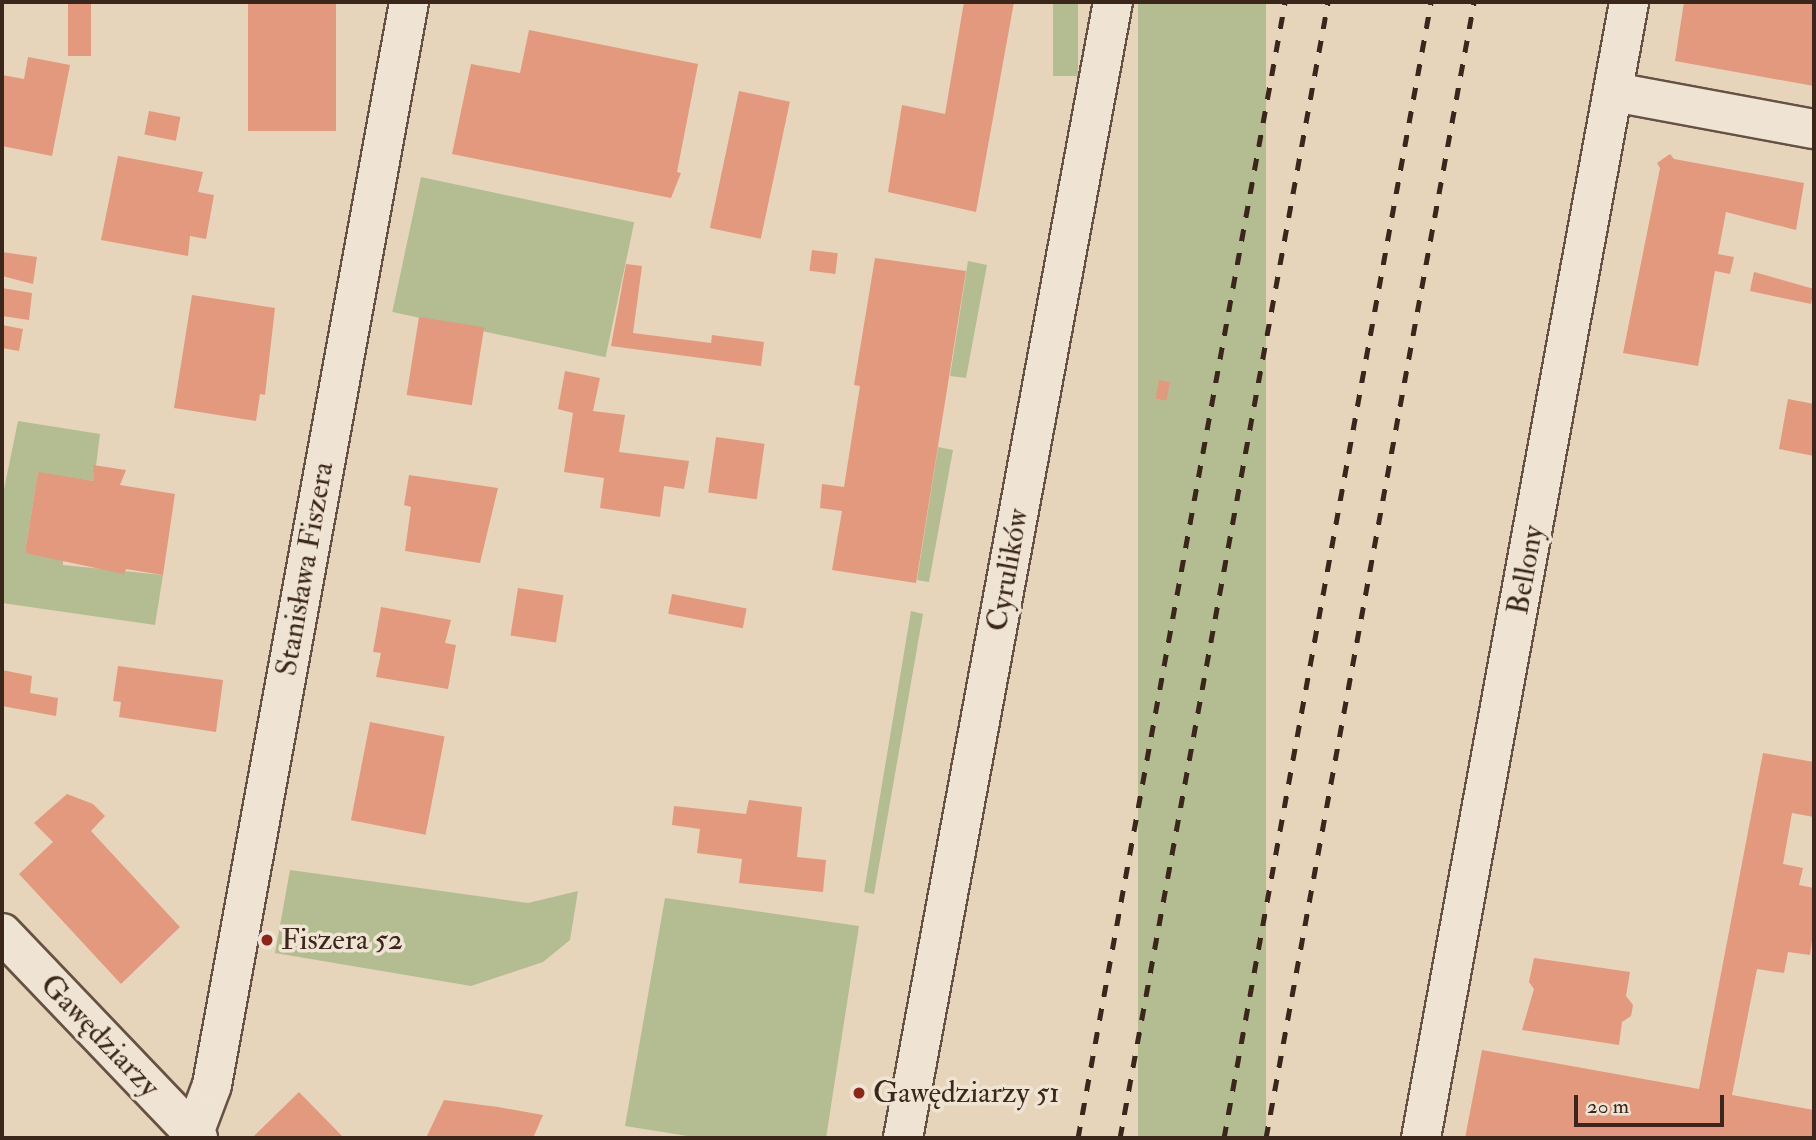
<!DOCTYPE html>
<html>
<head>
<meta charset="utf-8">
<style>
  body { margin:0 }
  #map { position:relative; width:1816px; height:1140px; overflow:hidden; background:#e6d5bb; font-family:"IM FELL Double Pica",serif }
  div>[style] { position:absolute }
  [style*='--x'] { left:calc(var(--x)*1px); top:calc(var(--y)*1px); width:calc(var(--w)*1px); rotate:calc(var(--a)*1deg) }
  .green>* { inset:0; background:#b4bd91; transform-origin:0 0 }
  .building>* { inset:0; background:#e2997e; transform-origin:0 0 }
  .roads { filter:drop-shadow(2px 0 #665244) drop-shadow(-2px 0 #665244) drop-shadow(0 2px #665244) drop-shadow(0 -2px #665244) }
  .street>* { height:38px; margin:-19px; padding:0 19px; transform-origin:19px; border-radius:19px; background:#efe4d3 }
  .secondary>* { height:38px; margin:-19px; padding:0 19px; transform-origin:19px; border-radius:19px; background:#efe4d3 }
  .rail>* { height:5px; margin-top:-2.5px; transform-origin:0; background:repeating-linear-gradient(90deg,#3b261c 0 12px,transparent 0 24px) }
  .dots>* { width:19px; height:19px; translate:-50% -50%; box-sizing:border-box; border:4px solid #efe4d3; border-radius:50% }
  span { translate:-50% -50%; white-space:nowrap; text-align:center; line-height:1.15; -webkit-text-stroke:7px #efe4d3; paint-order:stroke }
  .street-label { font-size:30px; color:#3b261c }
  .poi-label { font-size:30px; color:#3b261c }
  .left { translate:0 -50%; text-align:left }
  .frame { position:absolute; inset:0; border:4px solid #3b261c; pointer-events:none }
  .scale { position:absolute; left:1574px; top:1095px; width:150px; height:32px; box-sizing:border-box; border:4px solid #3b261c; border-top:0; padding-left:9px; font-size:21px; line-height:24px; white-space:nowrap; color:#3b261c; -webkit-text-stroke:5px #efe4d3; paint-order:stroke }
</style>
</head>
<body>
<div id="map">
  <div class="green">
    <i style="left:1053px;top:2px;width:25px;height:74px"></i>
    <i style="left:1138px;top:2px;width:128px;height:1155px"></i>
    <i style="left:421px;top:177px;width:218px;height:138px;rotate:12deg"></i>
    <i style="clip-path:polygon(968px 261px,987px 265px,966px 378px,950px 376px)"></i>
    <i style="clip-path:polygon(18px 421px,100px 434px,96px 466px,92px 468px,96px 469px,94px 481px,38px 473px,25px 553px,63px 559px,63px 565px,163px 575px,155px 625px,2px 603px,2px 499px)"></i>
    <i style="clip-path:polygon(938px 447px,953px 450px,929px 582px,917px 580px)"></i>
    <i style="clip-path:polygon(911px 611px,923px 614px,874px 894px,864px 892px)"></i>
    <i style="clip-path:polygon(290px 870px,528px 903px,578px 891px,570px 940px,543px 962px,471px 986px,275px 953px)"></i>
    <i style="clip-path:polygon(665px 898px,859px 926px,826px 1138px,700px 1138px,625px 1126px)"></i>
  </div>
  <div class="building">
    <i style="left:68px;top:2px;width:23px;height:54px"></i>
    <i style="left:248px;top:2px;width:88px;height:129px"></i>
    <i style="clip-path:polygon(964px 2px,1014px 2px,976px 212px,888px 192px,902px 105px,945px 114px)"></i>
    <i style="clip-path:polygon(1684px 2px,1814px 2px,1814px 86px,1675px 61px)"></i>
    <i style="clip-path:polygon(529px 30px,698px 64px,677px 172px,681px 173px,671px 198px,452px 154px,471px 64px,520px 73px)"></i>
    <i style="clip-path:polygon(28px 57px,70px 65px,52px 156px,2px 146px,2px 75px,24px 79px)"></i>
    <i style="left:739px;top:91px;width:52px;height:140px;rotate:12deg"></i>
    <i style="left:149px;top:111px;width:32px;height:24px;rotate:11deg"></i>
    <i style="clip-path:polygon(1670px 154px,1674px 159px,1804px 183px,1796px 230px,1726px 212px,1718px 254px,1734px 257px,1730px 274px,1715px 271px,1698px 366px,1623px 353px,1660px 168px,1657px 163px)"></i>
    <i style="clip-path:polygon(118px 156px,203px 172px,198px 192px,214px 195px,206px 239px,190px 236px,188px 256px,101px 240px)"></i>
    <i style="left:812px;top:250px;width:26px;height:21px;rotate:7deg"></i>
    <i style="clip-path:polygon(2px 252px,37px 257px,33px 284px,2px 276px)"></i>
    <i style="clip-path:polygon(875px 258px,966px 271px,916px 583px,832px 570px,842px 511px,820px 508px,822px 484px,844px 487px,860px 386px,854px 385px)"></i>
    <i style="clip-path:polygon(626px 264px,642px 266px,633px 333px,711px 343px,712px 335px,764px 342px,761px 366px,611px 346px)"></i>
    <i style="clip-path:polygon(1754px 272px,1814px 289px,1811px 304px,1750px 291px)"></i>
    <i style="clip-path:polygon(2px 288px,32px 293px,29px 320px,2px 316px)"></i>
    <i style="clip-path:polygon(192px 295px,275px 308px,265px 395px,260px 394px,256px 421px,174px 408px)"></i>
    <i style="left:419px;top:317px;width:66px;height:79px;rotate:9deg"></i>
    <i style="clip-path:polygon(2px 325px,23px 329px,19px 351px,2px 348px)"></i>
    <i style="clip-path:polygon(565px 371px,600px 378px,593px 411px,625px 415px,619px 452px,689px 461px,684px 489px,664px 486px,660px 517px,600px 508px,604px 478px,564px 472px,573px 413px,558px 409px)"></i>
    <i style="left:1159px;top:380px;width:11px;height:19px;rotate:10deg"></i>
    <i style="clip-path:polygon(1788px 399px,1814px 404px,1814px 456px,1779px 449px)"></i>
    <i style="left:716px;top:437px;width:49px;height:56px;rotate:8deg"></i>
    <i style="clip-path:polygon(93px 465px,126px 470px,120px 485px,175px 494px,163px 575px,126px 569px,124px 574px,25px 553px,38px 472px,94px 481px)"></i>
    <i style="clip-path:polygon(409px 475px,498px 488px,480px 563px,405px 551px,411px 507px,404px 505px)"></i>
    <i style="left:518px;top:588px;width:46px;height:48px;rotate:9deg"></i>
    <i style="left:672px;top:594px;width:76px;height:20px;rotate:11deg"></i>
    <i style="clip-path:polygon(381px 607px,451px 620px,445px 643px,456px 645px,448px 689px,376px 677px,381px 653px,373px 652px)"></i>
    <i style="clip-path:polygon(118px 666px,223px 680px,216px 732px,119px 717px,121px 702px,113px 701px)"></i>
    <i style="clip-path:polygon(2px 670px,32px 676px,30px 693px,58px 698px,56px 716px,2px 706px)"></i>
    <i style="left:370px;top:722px;width:76px;height:100px;rotate:11deg"></i>
    <i style="clip-path:polygon(1763px 753px,1814px 762px,1814px 817px,1792px 813px,1783px 864px,1803px 868px,1799px 885px,1814px 888px,1814px 925px,1810px 955px,1788px 952px,1784px 973px,1757px 969px,1732px 1095px,1814px 1110px,1814px 1138px,1465px 1138px,1482px 1050px,1699px 1089px)"></i>
    <i style="clip-path:polygon(67px 794px,93px 804px,105px 816px,91px 831px,180px 927px,121px 984px,19px 874px,53px 842px,34px 823px)"></i>
    <i style="clip-path:polygon(749px 800px,802px 807px,797px 857px,826px 860px,823px 892px,739px 883px,742px 859px,697px 853px,700px 829px,672px 825px,674px 806px,746px 814px)"></i>
    <i style="clip-path:polygon(1534px 958px,1630px 972px,1626px 996px,1633px 1005px,1631px 1016px,1622px 1022px,1619px 1045px,1522px 1030px,1534px 989px,1529px 982px)"></i>
    <i style="clip-path:polygon(299px 1092px,344px 1138px,254px 1136px)"></i>
    <i style="clip-path:polygon(444px 1100px,498px 1107px,543px 1115px,533px 1138px,426px 1138px)"></i>
  </div>
  <div class="roads">
    <div class="street">
      <i style="--x:1614;--y:92;--w:203;--a:10.5"></i>
      <i style="--x:2;--y:933;--w:284;--a:46.3"></i>
      <i style="--x:194;--y:1133;--w:51;--a:-69.4"></i>
      <i style="--x:212;--y:1085;--w:1101;--a:-79.69"></i>
      <i style="--x:1421;--y:1138;--w:1155;--a:-79.62"></i>
    </div>
    <div class="secondary">
      <i style="--x:903;--y:1138;--w:1155;--a:-79.53"></i>
    </div>
  </div>
  <div class="rail">
    <i style="--x:1078;--y:1138;--w:1155;--a:-79.67"></i>
    <i style="--x:1120;--y:1138;--w:1155;--a:-79.62"></i>
    <i style="--x:1224;--y:1138;--w:1155;--a:-79.67"></i>
    <i style="--x:1266;--y:1138;--w:1155;--a:-79.62"></i>
  </div>
  <div class="dots">
    <i style="left:267px;top:940px;background:#8f2418"></i>
    <i style="left:859px;top:1093px;background:#8f2418"></i>
  </div>
  <div class="street-label">
    <span style="left:305px;top:569px;rotate:-80deg">Stanisława Fiszera</span>
    <span style="left:1008px;top:570px;rotate:-80deg">Cyrulików</span>
    <span style="left:1526px;top:570px;rotate:-80deg">Bellony</span>
    <span style="left:100px;top:1036px;rotate:46deg">Gawędziarzy</span>
  </div>
  <div class="poi-label">
    <span class="left" style="left:281px;top:940px">Fiszera 52</span>
    <span class="left" style="left:873px;top:1093px">Gawędziarzy 51</span>
  </div>
  <div class="frame"></div>
  <div class="scale">20 m</div>
</div>
</body>
</html>
